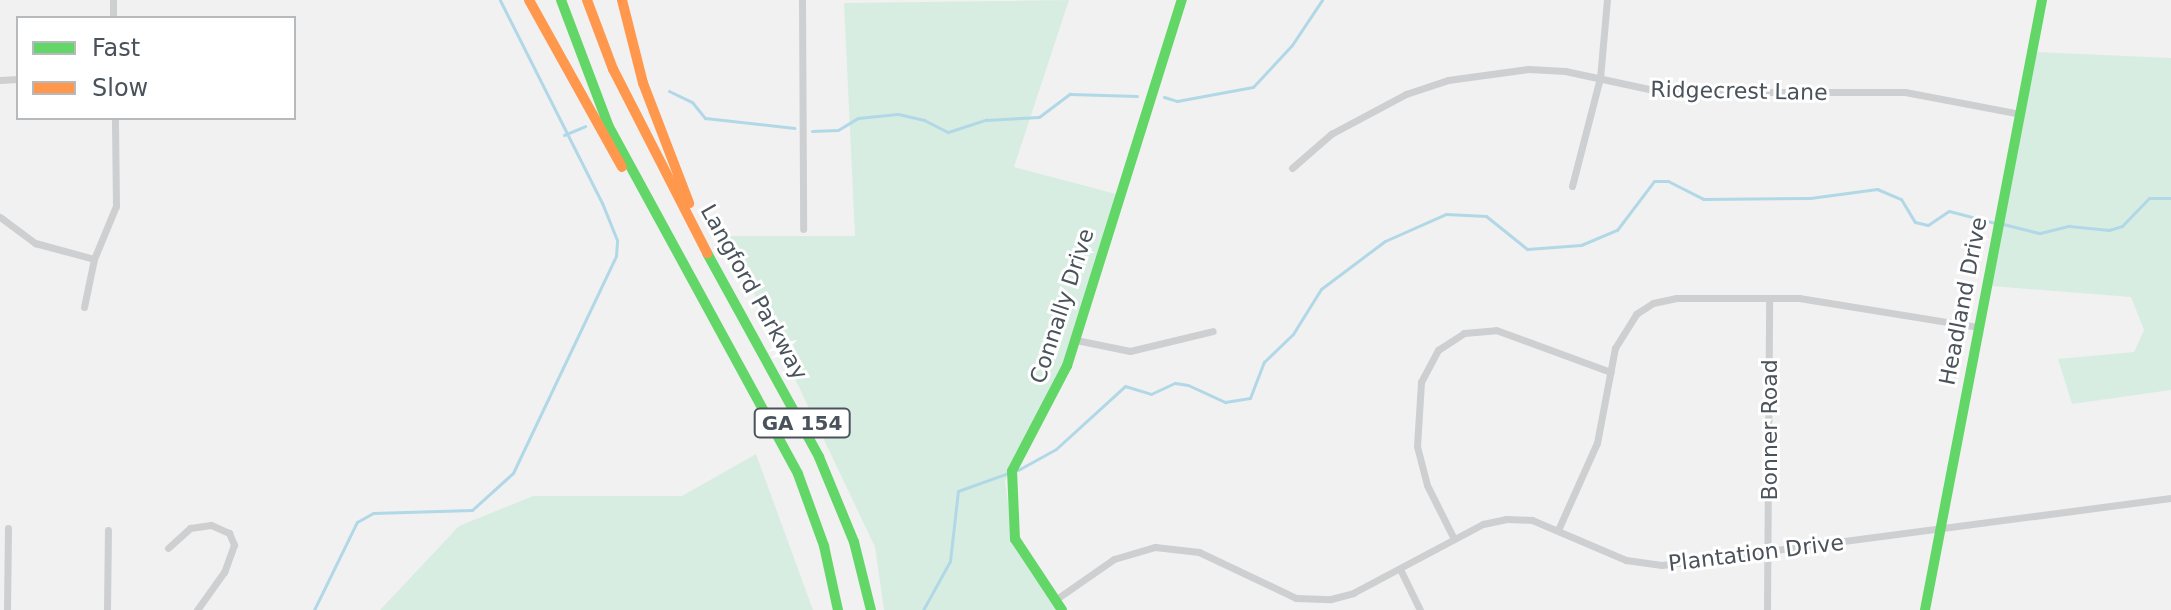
<!DOCTYPE html>
<html>
<head>
<meta charset="utf-8">
<style>
  body { margin:0 }
  #map { position:relative; width:2171px; height:610px; overflow:hidden; background:#f1f1f1; font-family:"DejaVu Sans",sans-serif }
  div>[style] { position:absolute }
  [style*='--x'] { left:calc(var(--x)*1px); top:calc(var(--y)*1px); width:calc(var(--w)*1px); rotate:calc(var(--a)*1deg) }
  .green>* { inset:0; background:#d8ede2 }
  .stream>* { height:3px; margin:-1.5px; padding:0 1.5px; transform-origin:1.5px; border-radius:1.5px; background:#b1d8e6 }
  .street>* { height:7px; margin:-3.5px; padding:0 3.5px; transform-origin:3.5px; border-radius:3.5px; background:#cdcfd1 }
  .fast>* { height:10px; margin:-5px; padding:0 5px; transform-origin:5px; border-radius:5px; background:#63d668 }
  .slow>* { height:10px; margin:-5px; padding:0 5px; transform-origin:5px; border-radius:5px; background:#ff974d }
  span { translate:-50% -50%; white-space:nowrap; text-align:center; line-height:1.15; -webkit-text-stroke:6px #fff; paint-order:stroke }
  .shield-label span { padding:2px 6px; background:#fff; border:2px solid; border-radius:6px; -webkit-text-stroke-width:0 }
  .shield-label { font-size:20px; color:#4a525b; font-weight:700 }
  .street-label { font-size:22px; color:#4a525b }
  .legend { position:absolute; left:16px; top:16px; width:280px; height:104px; box-sizing:border-box; background:#fff; border:2px solid #b7babd; margin:0; padding:10px 14px; list-style:none; font-size:24px; color:#4a525b }
  .legend li { display:flex; align-items:center; gap:16px; height:40px }
  .legend b { width:40px; border:2px solid #b7babd }
</style>
</head>
<body>
<div id="map">
  <div class="green">
    <i style="clip-path:polygon(1069px 0,1014px 167px,1116px 194px,1072px 346px,1005px 481px,1013px 540px,1063px 610px,884px 610px,875px 547px,727px 236px,855px 236px,844px 3px)"></i>
    <i style="clip-path:polygon(2037px 52px,2171px 58px,2171px 390px,2072px 404px,2058px 359px,2134px 352px,2144px 330px,2131px 297px,1991px 286px)"></i>
    <i style="clip-path:polygon(756px 454px,813px 610px,380px 610px,459px 526px,533px 496px,682px 496px)"></i>
  </div>
  <div class="stream">
    <i style="--x:669;--y:91;--w:25;--a:26"></i>
    <i style="--x:692;--y:102;--w:21;--a:51"></i>
    <i style="--x:705;--y:118;--w:90;--a:6.4"></i>
    <i style="--x:1164;--y:97;--w:14;--a:17"></i>
    <i style="--x:1177;--y:101;--w:77;--a:-10.4"></i>
    <i style="--x:1253;--y:87;--w:57;--a:-47.1"></i>
    <i style="--x:1292;--y:45;--w:54;--a:-56.3"></i>
    <i style="--x:812;--y:131;--w:26;--a:-2"></i>
    <i style="--x:838;--y:130;--w:23;--a:-31"></i>
    <i style="--x:858;--y:118;--w:40;--a:-5.7"></i>
    <i style="--x:898;--y:114;--w:27;--a:13"></i>
    <i style="--x:924;--y:120;--w:27;--a:27"></i>
    <i style="--x:948;--y:132;--w:40;--a:-18"></i>
    <i style="--x:986;--y:120;--w:53;--a:-3.2"></i>
    <i style="--x:1039;--y:117;--w:39;--a:-37"></i>
    <i style="--x:1070;--y:94;--w:67;--a:1.7"></i>
    <i style="--x:564;--y:135;--w:23;--a:-23"></i>
    <i style="--x:2003;--y:224;--w:38;--a:14"></i>
    <i style="--x:2040;--y:233;--w:30;--a:-14"></i>
    <i style="--x:2069;--y:226;--w:40;--a:5.7"></i>
    <i style="--x:2109;--y:230;--w:14;--a:-17"></i>
    <i style="--x:2122;--y:226;--w:39;--a:-46"></i>
    <i style="--x:2149;--y:198;--w:22;--a:0"></i>
    <i style="--x:1018;--y:470;--w:43;--a:-28.9"></i>
    <i style="--x:1056;--y:449;--w:93;--a:-42.4"></i>
    <i style="--x:1125;--y:386;--w:27;--a:17"></i>
    <i style="--x:1151;--y:394;--w:26;--a:-25"></i>
    <i style="--x:1175;--y:383;--w:13;--a:9"></i>
    <i style="--x:1188;--y:385;--w:41;--a:24.7"></i>
    <i style="--x:1225;--y:402;--w:25;--a:-9"></i>
    <i style="--x:1250;--y:398;--w:39;--a:-69"></i>
    <i style="--x:1264;--y:362;--w:40;--a:-44"></i>
    <i style="--x:1293;--y:334;--w:53;--a:-58.1"></i>
    <i style="--x:1321;--y:289;--w:80;--a:-36.9"></i>
    <i style="--x:1385;--y:241;--w:67;--a:-23.9"></i>
    <i style="--x:1446;--y:214;--w:40;--a:2.9"></i>
    <i style="--x:1486;--y:216;--w:53;--a:38.8"></i>
    <i style="--x:1527;--y:249;--w:54;--a:-4.2"></i>
    <i style="--x:1581;--y:245;--w:39;--a:-23"></i>
    <i style="--x:1617;--y:230;--w:61;--a:-52.9"></i>
    <i style="--x:1654;--y:181;--w:14;--a:0"></i>
    <i style="--x:1668;--y:181;--w:39;--a:27"></i>
    <i style="--x:1703;--y:199;--w:107;--a:-0.5"></i>
    <i style="--x:1810;--y:198;--w:68;--a:-7.7"></i>
    <i style="--x:1877;--y:189;--w:26;--a:23"></i>
    <i style="--x:1901;--y:199;--w:27;--a:59"></i>
    <i style="--x:1915;--y:222;--w:13;--a:13"></i>
    <i style="--x:1928;--y:225;--w:25;--a:-34"></i>
    <i style="--x:1949;--y:211;--w:48;--a:14.6"></i>
    <i style="--x:314;--y:610;--w:98;--a:-64"></i>
    <i style="--x:357;--y:522;--w:18;--a:-29"></i>
    <i style="--x:373;--y:513;--w:99;--a:-1.7"></i>
    <i style="--x:472;--y:510;--w:55;--a:-42.1"></i>
    <i style="--x:513;--y:473;--w:240;--a:-64.6"></i>
    <i style="--x:616;--y:256;--w:16;--a:-86"></i>
    <i style="--x:617;--y:240;--w:40;--a:-112"></i>
    <i style="--x:602;--y:203;--w:227;--a:-116.7"></i>
    <i style="--x:923;--y:610;--w:56;--a:-61.1"></i>
    <i style="--x:950;--y:561;--w:70;--a:-83.5"></i>
    <i style="--x:958;--y:491;--w:56;--a:-19.7"></i>
  </div>
  <div class="street">
    <i style="--x:113;--y:0;--w:18;--a:90"></i>
    <i style="--x:802;--y:0;--w:229;--a:89.7"></i>
    <i style="--x:0;--y:80;--w:18;--a:-3"></i>
    <i style="--x:1292;--y:168;--w:52;--a:-41.1"></i>
    <i style="--x:1331;--y:134;--w:85;--a:-28.1"></i>
    <i style="--x:1406;--y:94;--w:44;--a:-18.4"></i>
    <i style="--x:1448;--y:80;--w:81;--a:-7.8"></i>
    <i style="--x:1528;--y:69;--w:37;--a:3"></i>
    <i style="--x:1565;--y:71;--w:100;--a:12.1"></i>
    <i style="--x:1663;--y:92;--w:242;--a:0"></i>
    <i style="--x:1905;--y:92;--w:117;--a:10.8"></i>
    <i style="--x:1572;--y:186;--w:112;--a:-75.5"></i>
    <i style="--x:1600;--y:78;--w:78;--a:-84.9"></i>
    <i style="--x:0;--y:217;--w:44;--a:36.6"></i>
    <i style="--x:35;--y:243;--w:61;--a:15.2"></i>
    <i style="--x:84;--y:307;--w:49;--a:-78.2"></i>
    <i style="--x:94;--y:259;--w:57;--a:-67.5"></i>
    <i style="--x:116;--y:206;--w:88;--a:-90.7"></i>
    <i style="--x:1076;--y:340;--w:55;--a:11.5"></i>
    <i style="--x:1130;--y:351;--w:85;--a:-13.5"></i>
    <i style="--x:1558;--y:530;--w:95;--a:-65.9"></i>
    <i style="--x:1597;--y:443;--w:97;--a:-79.3"></i>
    <i style="--x:1615;--y:348;--w:40;--a:-58"></i>
    <i style="--x:1636;--y:314;--w:20;--a:-33"></i>
    <i style="--x:1653;--y:303;--w:24;--a:-12"></i>
    <i style="--x:1676;--y:298;--w:123;--a:0"></i>
    <i style="--x:1799;--y:298;--w:182;--a:9.2"></i>
    <i style="--x:1454;--y:539;--w:60;--a:-116.6"></i>
    <i style="--x:1427;--y:485;--w:40;--a:-104.4"></i>
    <i style="--x:1417;--y:446;--w:64;--a:-86.4"></i>
    <i style="--x:1421;--y:382;--w:36;--a:-62"></i>
    <i style="--x:1438;--y:350;--w:31;--a:-33"></i>
    <i style="--x:1464;--y:333;--w:32;--a:-5"></i>
    <i style="--x:1496;--y:330;--w:122;--a:20.1"></i>
    <i style="--x:168;--y:548;--w:30;--a:-42"></i>
    <i style="--x:190;--y:528;--w:21;--a:-8"></i>
    <i style="--x:211;--y:525;--w:20;--a:24"></i>
    <i style="--x:229;--y:533;--w:13;--a:67"></i>
    <i style="--x:234;--y:545;--w:29;--a:110"></i>
    <i style="--x:224;--y:572;--w:47;--a:125.4"></i>
    <i style="--x:1400;--y:569;--w:46;--a:64"></i>
    <i style="--x:1055;--y:600;--w:72;--a:-34.8"></i>
    <i style="--x:1114;--y:559;--w:43;--a:-16.3"></i>
    <i style="--x:1155;--y:547;--w:44;--a:6.5"></i>
    <i style="--x:1199;--y:552;--w:107;--a:25.4"></i>
    <i style="--x:1296;--y:598;--w:35;--a:2"></i>
    <i style="--x:1331;--y:599;--w:23;--a:-15"></i>
    <i style="--x:1353;--y:593;--w:147;--a:-28"></i>
    <i style="--x:1483;--y:524;--w:24;--a:-12"></i>
    <i style="--x:1506;--y:519;--w:26;--a:2"></i>
    <i style="--x:1532;--y:520;--w:102;--a:23.1"></i>
    <i style="--x:1626;--y:560;--w:36;--a:8"></i>
    <i style="--x:1662;--y:565;--w:513;--a:-7.5"></i>
    <i style="--x:7;--y:610;--w:82;--a:-89.3"></i>
    <i style="--x:107;--y:610;--w:80;--a:-89.3"></i>
    <i style="--x:1767;--y:610;--w:312;--a:-89.6"></i>
  </div>
  <div class="fast">
    <i style="--x:561;--y:0;--w:136;--a:69.3"></i>
    <i style="--x:609;--y:127;--w:395;--a:61.4"></i>
    <i style="--x:798;--y:474;--w:77;--a:70.1"></i>
    <i style="--x:824;--y:546;--w:66;--a:77.7"></i>
    <i style="--x:707;--y:253;--w:233;--a:61.2"></i>
    <i style="--x:819;--y:457;--w:92;--a:67.6"></i>
    <i style="--x:854;--y:542;--w:70;--a:76"></i>
    <i style="--x:1062;--y:610;--w:85;--a:-123.5"></i>
    <i style="--x:1015;--y:539;--w:68;--a:-92.5"></i>
    <i style="--x:1012;--y:471;--w:119;--a:-62.4"></i>
    <i style="--x:1067;--y:366;--w:384;--a:-72.6"></i>
    <i style="--x:1925;--y:610;--w:621;--a:-79.14"></i>
  </div>
  <div class="slow">
    <i style="--x:529;--y:0;--w:191;--a:60.9"></i>
    <i style="--x:587;--y:0;--w:74;--a:69.4"></i>
    <i style="--x:613;--y:69;--w:207;--a:62.9"></i>
    <i style="--x:622;--y:0;--w:86;--a:75.8"></i>
    <i style="--x:643;--y:83;--w:129;--a:69"></i>
  </div>
  <div class="shield-label">
    <span style="left:802px;top:423px">GA 154</span>
  </div>
  <div class="street-label">
    <span style="left:1739px;top:91px;rotate:1deg">Ridgecrest Lane</span>
    <span style="left:754px;top:292px;rotate:61deg">Langford Parkway</span>
    <span style="left:1963px;top:301px;rotate:-79deg">Headland Drive</span>
    <span style="left:1062px;top:306px;rotate:-72deg">Connally Drive</span>
    <span style="left:1770px;top:430px;rotate:-90deg">Bonner Road</span>
    <span style="left:1756px;top:553px;rotate:-7deg">Plantation Drive</span>
  </div>
  <ul class="legend">
  <li><b style="height:10px;background:#63d668"></b>Fast</li>
  <li><b style="height:10px;background:#ff974d"></b>Slow</li>
  </ul>
</div>
</body>
</html>
